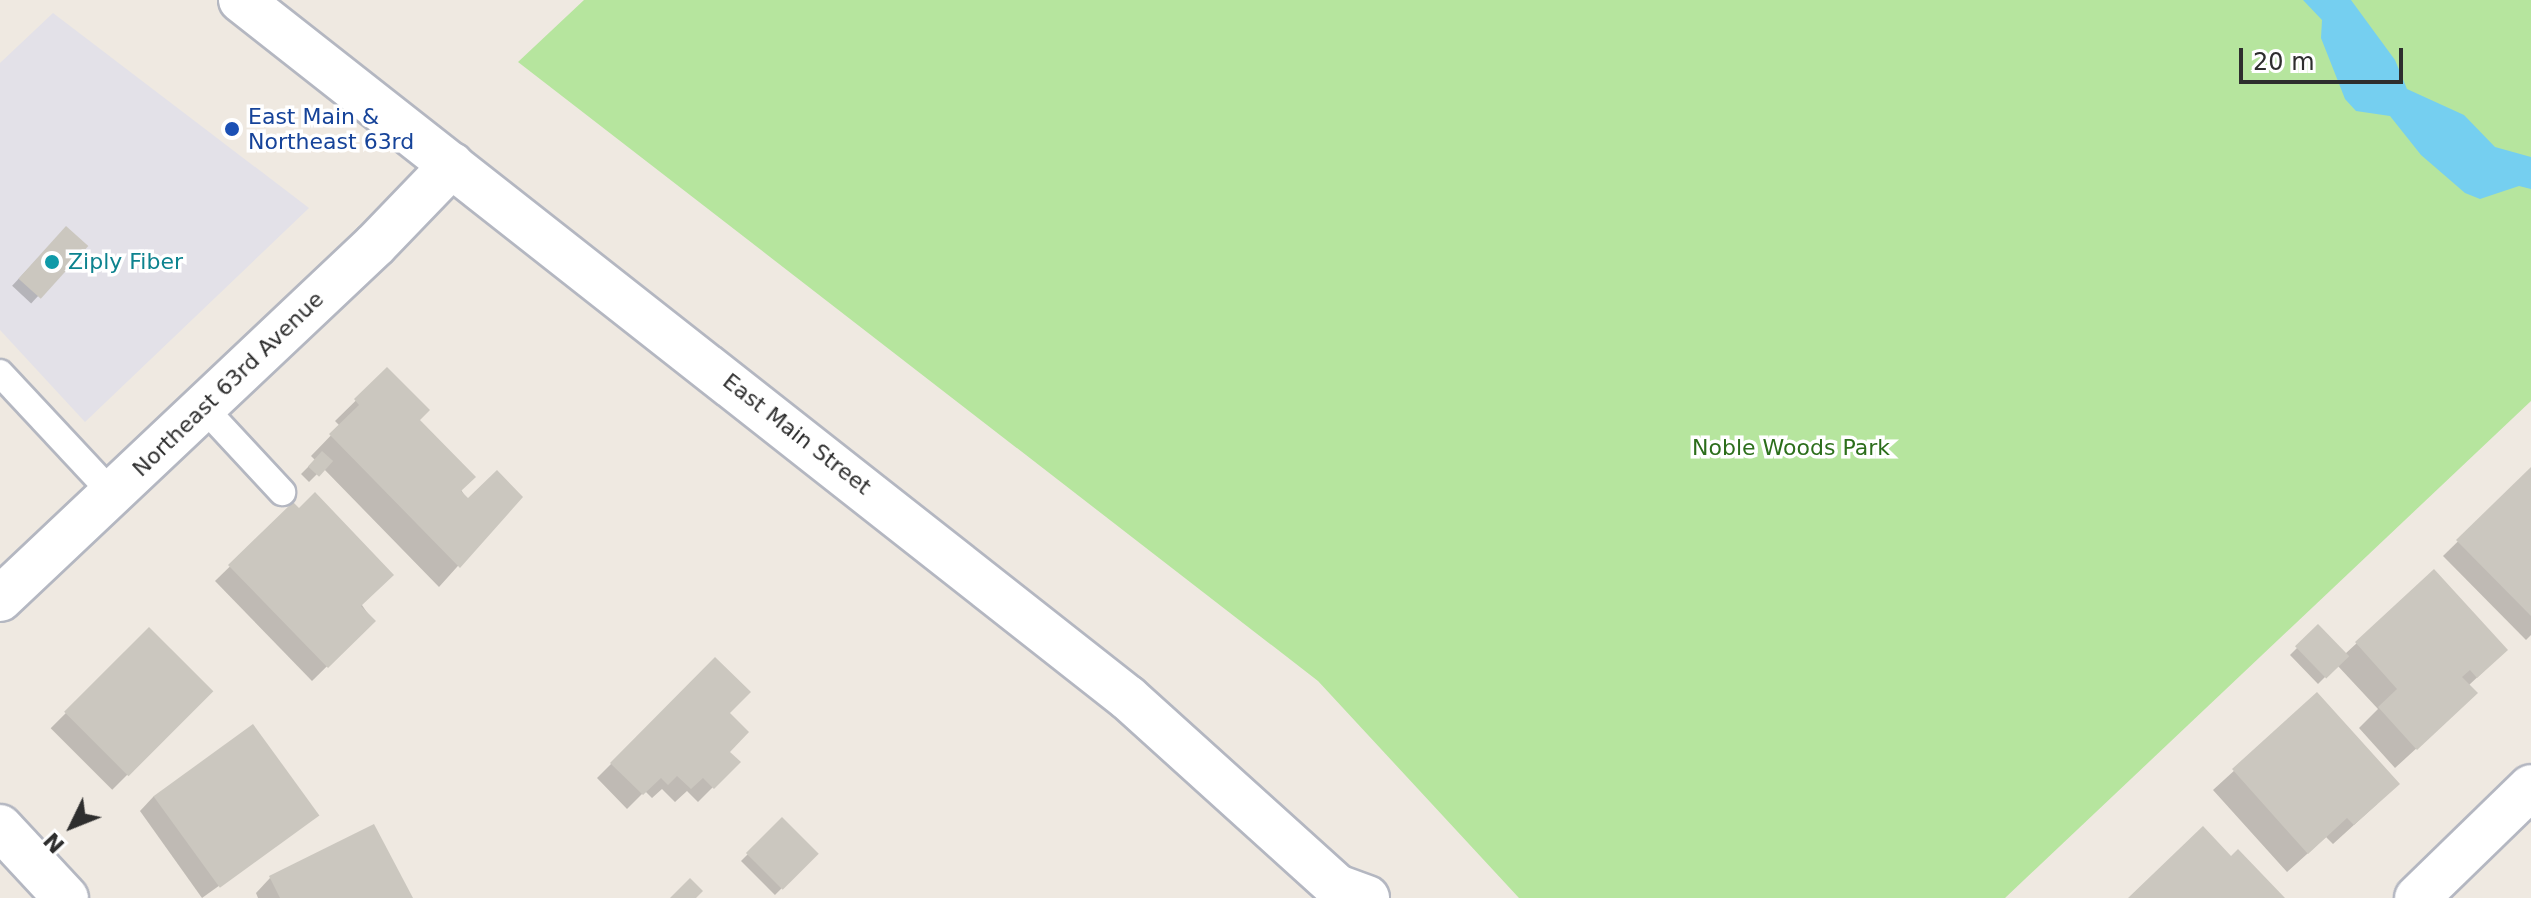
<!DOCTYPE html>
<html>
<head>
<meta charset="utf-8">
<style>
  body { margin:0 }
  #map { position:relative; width:2531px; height:898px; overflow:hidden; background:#efe9e1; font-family:"DejaVu Sans",sans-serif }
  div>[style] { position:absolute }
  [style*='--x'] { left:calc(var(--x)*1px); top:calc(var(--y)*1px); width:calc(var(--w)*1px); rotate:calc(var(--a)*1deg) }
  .industrial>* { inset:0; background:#e3e1e8 }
  .green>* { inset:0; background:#b6e59e }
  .water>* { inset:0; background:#75cff0 }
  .shadow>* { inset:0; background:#0003; transform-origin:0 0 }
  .building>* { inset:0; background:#cbc7bf; transform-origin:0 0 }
  .roads { filter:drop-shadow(2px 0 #b4b7c1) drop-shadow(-2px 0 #b4b7c1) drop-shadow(0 2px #b4b7c1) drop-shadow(0 -2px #b4b7c1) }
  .lane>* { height:26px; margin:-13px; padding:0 13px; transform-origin:13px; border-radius:13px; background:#fff }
  .street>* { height:44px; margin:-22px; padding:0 22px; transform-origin:22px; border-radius:22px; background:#fff }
  .secondary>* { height:44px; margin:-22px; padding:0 22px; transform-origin:22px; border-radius:22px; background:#fff }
  .dots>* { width:22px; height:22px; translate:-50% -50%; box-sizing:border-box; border:4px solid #fff; border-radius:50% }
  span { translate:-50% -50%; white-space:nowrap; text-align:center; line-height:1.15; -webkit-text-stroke:7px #fff; paint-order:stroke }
  .transit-label { font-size:22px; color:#164399 }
  .left { translate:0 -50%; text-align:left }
  .culture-label { font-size:22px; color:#0d838f }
  .street-label { font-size:22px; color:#2e2e2e }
  .park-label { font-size:22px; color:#2c6e1b }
  .north { position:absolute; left:32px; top:786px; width:80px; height:80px; -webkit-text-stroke:6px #fff; paint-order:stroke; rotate:227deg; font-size:22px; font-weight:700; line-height:32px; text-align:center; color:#2e2e2e }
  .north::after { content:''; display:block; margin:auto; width:28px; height:36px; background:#2e2e2e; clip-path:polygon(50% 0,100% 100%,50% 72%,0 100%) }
  .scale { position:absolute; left:2239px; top:48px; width:164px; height:36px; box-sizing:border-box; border:4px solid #2e2e2e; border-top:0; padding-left:10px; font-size:24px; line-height:28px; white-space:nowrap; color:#2e2e2e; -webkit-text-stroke:6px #fff; paint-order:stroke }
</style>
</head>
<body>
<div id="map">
  <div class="industrial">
    <i style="clip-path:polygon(53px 13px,309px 208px,85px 422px,0 330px,0 63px)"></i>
  </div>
  <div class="green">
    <i style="clip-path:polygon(584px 0,2531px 0,2531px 401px,2005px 898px,1519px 898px,1318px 681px,518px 62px)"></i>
  </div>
  <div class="water">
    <i style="clip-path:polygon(2303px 0,2351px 0,2395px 60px,2407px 89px,2464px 115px,2495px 147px,2531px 157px,2531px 189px,2519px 186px,2480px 199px,2465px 193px,2421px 155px,2390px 116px,2356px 111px,2345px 99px,2321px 38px,2322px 20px)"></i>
  </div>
  <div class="shadow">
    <i style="left:66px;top:228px;width:26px;height:79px;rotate:43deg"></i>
    <i style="clip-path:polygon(387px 370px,468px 501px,520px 497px,439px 587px,323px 468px,309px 482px,301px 474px,315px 460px,311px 456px,340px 426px,335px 421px)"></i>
    <i style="clip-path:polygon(2531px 470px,2531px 635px,2526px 640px,2443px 556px)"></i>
    <i style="clip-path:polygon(293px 505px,373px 621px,312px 681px,215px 581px)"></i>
    <i style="clip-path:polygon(2434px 572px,2485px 670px,2468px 686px,2455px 713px,2395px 768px,2359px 728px,2378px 709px,2337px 665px,2318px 684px,2290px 655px,2318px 627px,2345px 654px)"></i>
    <i style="left:149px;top:630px;width:87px;height:139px;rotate:45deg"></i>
    <i style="clip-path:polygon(715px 660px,728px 713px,727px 752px,738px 762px,698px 802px,687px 791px,675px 802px,662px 789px,652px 798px,645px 791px,627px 809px,597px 778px)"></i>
    <i style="clip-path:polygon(2317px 695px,2377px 804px,2333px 844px,2326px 837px,2287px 872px,2213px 790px)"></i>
    <i style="clip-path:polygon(154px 796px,316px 816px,202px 898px,140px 811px)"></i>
    <i style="left:782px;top:820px;width:48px;height:58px;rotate:45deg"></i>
    <i style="clip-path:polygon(270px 878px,410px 898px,258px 898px,256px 893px)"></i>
  </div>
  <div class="building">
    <i style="left:66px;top:226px;width:30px;height:71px;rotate:42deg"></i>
    <i style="clip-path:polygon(387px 367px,430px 410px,420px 420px,476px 477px,461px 491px,468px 498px,497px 470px,523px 497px,460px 568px,329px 434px,359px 405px,354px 399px)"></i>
    <i style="left:322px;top:451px;width:15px;height:21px;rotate:42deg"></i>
    <i style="clip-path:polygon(2531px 467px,2531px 616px,2456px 540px)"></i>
    <i style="clip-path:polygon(315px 492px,394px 575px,361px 606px,376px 621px,328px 668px,228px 565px,293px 502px,299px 508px)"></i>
    <i style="clip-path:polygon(2434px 569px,2508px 650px,2477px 678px,2470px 670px,2462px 677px,2478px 693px,2417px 750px,2378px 707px,2397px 689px,2355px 642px)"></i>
    <i style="left:2318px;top:624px;width:45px;height:32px;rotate:46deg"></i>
    <i style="left:149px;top:627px;width:91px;height:120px;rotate:45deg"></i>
    <i style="clip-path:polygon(715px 657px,751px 692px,730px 713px,749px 732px,730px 752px,741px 762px,714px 789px,703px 778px,691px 789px,677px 776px,668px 785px,661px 778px,643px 795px,610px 763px)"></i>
    <i style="clip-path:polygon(2317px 692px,2400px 784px,2354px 825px,2347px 818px,2308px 854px,2232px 769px)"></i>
    <i style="left:253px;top:724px;width:113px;height:123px;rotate:54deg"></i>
    <i style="left:782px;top:817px;width:52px;height:51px;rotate:45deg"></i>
    <i style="clip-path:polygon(374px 824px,413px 898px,280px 898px,269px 876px)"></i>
    <i style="clip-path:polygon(2203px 826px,2231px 856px,2238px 849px,2285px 898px,2128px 898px)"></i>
    <i style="clip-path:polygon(690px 878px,703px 891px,696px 898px,670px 898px)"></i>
  </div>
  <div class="roads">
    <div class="lane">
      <i style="--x:0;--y:373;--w:166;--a:47"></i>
      <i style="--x:204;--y:408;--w:115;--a:47.1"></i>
    </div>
    <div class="street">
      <i style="--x:0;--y:599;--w:516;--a:-43.35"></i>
      <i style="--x:375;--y:245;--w:111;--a:-46.1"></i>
      <i style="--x:0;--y:827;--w:97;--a:47.1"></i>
      <i style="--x:2417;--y:898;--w:159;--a:-44.2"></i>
    </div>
    <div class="secondary">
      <i style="--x:241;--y:0;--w:1129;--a:38.2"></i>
      <i style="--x:1128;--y:698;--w:282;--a:42.1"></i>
      <i style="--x:1337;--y:887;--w:32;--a:20"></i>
    </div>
  </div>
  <div class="dots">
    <i style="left:232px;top:129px;background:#1a4fb4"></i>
    <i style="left:52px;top:262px;background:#0f9aa8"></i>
  </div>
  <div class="transit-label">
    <span class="left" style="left:248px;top:129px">East Main &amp;<br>Northeast 63rd</span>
  </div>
  <div class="culture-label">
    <span class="left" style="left:68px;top:262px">Ziply Fiber</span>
  </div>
  <div class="street-label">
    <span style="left:228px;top:384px;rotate:-44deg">Northeast 63rd Avenue</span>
    <span style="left:797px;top:434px;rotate:38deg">East Main Street</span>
  </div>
  <div class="park-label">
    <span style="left:1791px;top:448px">Noble Woods Park</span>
  </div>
  <div class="north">N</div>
  <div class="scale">20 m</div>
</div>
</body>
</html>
